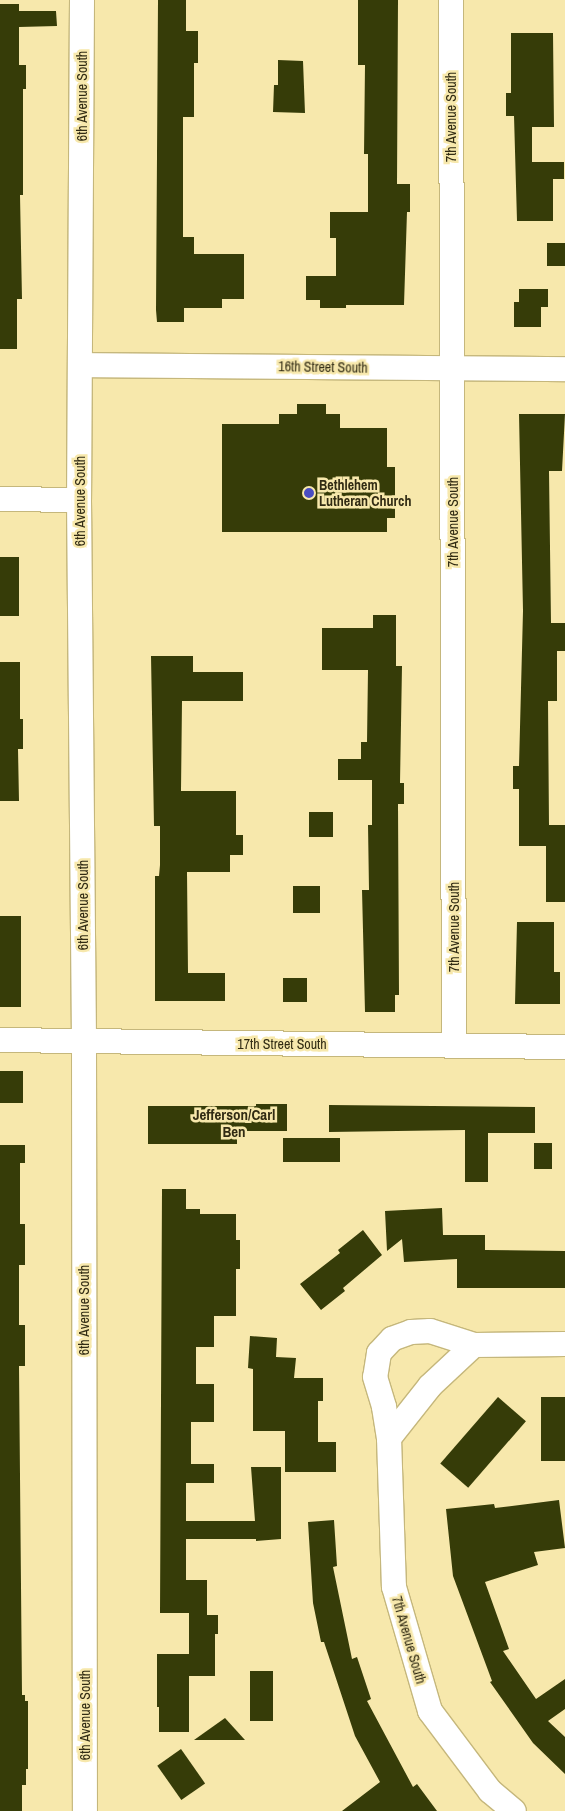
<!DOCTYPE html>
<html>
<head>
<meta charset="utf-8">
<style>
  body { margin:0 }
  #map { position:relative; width:565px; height:1811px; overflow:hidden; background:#f7e8ac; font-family:"Archivo Narrow",sans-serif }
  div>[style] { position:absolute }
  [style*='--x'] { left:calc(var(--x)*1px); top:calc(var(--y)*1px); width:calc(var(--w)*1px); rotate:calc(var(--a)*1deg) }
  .building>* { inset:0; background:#363c08; transform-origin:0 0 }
  .roads { filter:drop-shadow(1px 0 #c5b77c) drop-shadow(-1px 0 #c5b77c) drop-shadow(0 1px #c5b77c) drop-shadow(0 -1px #c5b77c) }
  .minor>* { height:24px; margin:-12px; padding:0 12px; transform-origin:12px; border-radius:12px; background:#fff }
  .dots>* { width:14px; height:14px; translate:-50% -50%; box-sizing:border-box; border:2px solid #f7e8ac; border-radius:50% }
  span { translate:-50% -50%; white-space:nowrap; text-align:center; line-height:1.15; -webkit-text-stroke:5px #f7e8ac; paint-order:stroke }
  .street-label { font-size:14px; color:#312b13 }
  .poi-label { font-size:14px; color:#312b13; font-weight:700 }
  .left { translate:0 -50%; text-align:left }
  .neighbourhood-label { font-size:15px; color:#312b13; font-weight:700 }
</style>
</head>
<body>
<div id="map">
  <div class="building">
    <i style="clip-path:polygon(158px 0,186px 0,186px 31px,198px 31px,198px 63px,194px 63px,194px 117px,183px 117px,183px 237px,194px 237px,194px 254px,244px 254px,244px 299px,222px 299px,222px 308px,184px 308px,184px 322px,157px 322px,156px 310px)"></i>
    <i style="clip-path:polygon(358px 0,398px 0,397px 184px,410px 184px,410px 212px,407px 212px,404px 305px,346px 305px,346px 308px,320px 308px,320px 300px,306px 300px,306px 276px,336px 276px,336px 238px,330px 238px,330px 212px,368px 212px,368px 154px,364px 154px,365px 65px,358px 65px)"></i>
    <i style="clip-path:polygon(0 4px,19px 4px,19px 11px,56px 11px,57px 26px,19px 27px,19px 65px,26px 65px,26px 89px,23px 89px,23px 195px,20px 195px,22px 299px,17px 299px,17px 349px,0 349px)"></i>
    <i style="clip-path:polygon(511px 33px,553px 33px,554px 127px,532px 127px,532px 162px,564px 162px,564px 179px,553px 179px,553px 221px,517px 221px,514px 116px,506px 116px,506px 93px,511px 93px)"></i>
    <i style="clip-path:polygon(278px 60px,303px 61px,305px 113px,273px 112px,274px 85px,278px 85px)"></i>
    <i style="left:547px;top:243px;width:18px;height:23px"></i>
    <i style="clip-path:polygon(519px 289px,548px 289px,548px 307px,541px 307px,541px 327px,514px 327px,514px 302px,519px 302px)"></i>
    <i style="clip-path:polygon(297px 404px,326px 404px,326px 414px,340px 414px,340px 428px,387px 428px,387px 467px,395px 467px,395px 518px,387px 518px,387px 532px,222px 532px,222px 424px,279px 424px,279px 414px,297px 414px)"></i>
    <i style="clip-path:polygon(519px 414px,565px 414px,562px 471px,549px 471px,551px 623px,565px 623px,565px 651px,557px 651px,557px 701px,548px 701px,549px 825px,565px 825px,565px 902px,546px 902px,546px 846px,519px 846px,519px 789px,513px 789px,513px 766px,519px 766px,523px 611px)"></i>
    <i style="left:0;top:557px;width:19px;height:59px"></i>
    <i style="clip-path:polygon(373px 615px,396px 615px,396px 666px,402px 666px,400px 783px,404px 783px,404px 804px,398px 804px,399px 995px,395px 995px,395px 1012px,365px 1012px,362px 890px,369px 890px,368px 825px,372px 825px,372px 780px,338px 780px,338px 759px,361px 759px,361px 742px,367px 742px,368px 670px,322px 670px,322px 628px,373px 628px)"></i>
    <i style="clip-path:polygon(151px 656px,193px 656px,193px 672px,243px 672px,243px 701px,182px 701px,181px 791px,236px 791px,236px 835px,243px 835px,243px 855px,230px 855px,230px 872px,187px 872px,188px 973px,225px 973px,225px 1001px,155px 1001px,155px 876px,159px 876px,160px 865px,160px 826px,154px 826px)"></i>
    <i style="clip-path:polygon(0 662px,20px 662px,20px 719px,23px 719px,23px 749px,18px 749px,19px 801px,0 801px)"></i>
    <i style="left:309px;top:812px;width:24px;height:25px"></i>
    <i style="left:293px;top:886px;width:27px;height:27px"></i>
    <i style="left:0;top:916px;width:21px;height:91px"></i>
    <i style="clip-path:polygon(517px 922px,554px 922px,554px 972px,560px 972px,560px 1004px,515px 1004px)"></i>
    <i style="left:283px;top:978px;width:24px;height:24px"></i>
    <i style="left:0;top:1071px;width:23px;height:32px"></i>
    <i style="clip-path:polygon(256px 1104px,287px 1104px,287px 1131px,237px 1131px,237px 1144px,148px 1144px,148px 1106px,256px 1106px)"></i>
    <i style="clip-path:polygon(329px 1105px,535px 1107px,535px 1133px,488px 1133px,488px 1182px,465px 1182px,465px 1130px,329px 1132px)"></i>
    <i style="left:283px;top:1138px;width:57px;height:24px"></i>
    <i style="left:534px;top:1143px;width:18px;height:26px"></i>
    <i style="clip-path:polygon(0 1145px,25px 1145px,25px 1163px,20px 1163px,20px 1224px,25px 1224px,25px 1265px,19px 1265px,19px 1325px,25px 1325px,25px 1366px,19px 1366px,22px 1695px,25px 1695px,25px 1701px,28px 1701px,28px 1769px,26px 1769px,26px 1785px,22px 1785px,22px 1811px,0 1811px)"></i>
    <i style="clip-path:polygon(162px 1189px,186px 1189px,186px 1209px,200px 1209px,200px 1214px,236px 1214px,236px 1240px,240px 1240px,240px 1269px,236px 1269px,236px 1316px,214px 1316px,214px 1347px,196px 1347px,196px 1384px,214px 1384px,214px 1422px,191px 1422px,191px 1464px,214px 1464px,214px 1483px,186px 1483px,186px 1521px,255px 1521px,251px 1467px,281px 1467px,281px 1539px,256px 1541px,256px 1539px,186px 1539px,186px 1580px,207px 1580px,207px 1615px,218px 1615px,218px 1634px,215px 1634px,215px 1676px,189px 1676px,189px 1732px,159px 1732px,159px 1707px,157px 1707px,157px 1654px,189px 1654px,189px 1613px,160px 1613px)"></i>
    <i style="clip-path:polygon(442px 1208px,443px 1235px,485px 1235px,485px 1250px,565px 1251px,565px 1288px,457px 1288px,457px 1259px,404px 1262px,402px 1239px,387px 1251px,385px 1211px)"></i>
    <i style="clip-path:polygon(363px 1230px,382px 1255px,343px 1288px,345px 1291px,321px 1310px,300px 1284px,340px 1253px,338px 1250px)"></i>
    <i style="clip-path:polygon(250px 1336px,277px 1338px,276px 1357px,296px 1358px,294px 1378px,323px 1378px,323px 1401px,318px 1401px,318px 1442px,336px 1442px,336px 1472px,285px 1472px,285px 1431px,253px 1431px,253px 1369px,248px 1368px)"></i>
    <i style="left:498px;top:1397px;width:37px;height:88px;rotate:41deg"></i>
    <i style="left:541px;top:1397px;width:24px;height:64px"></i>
    <i style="clip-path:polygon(559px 1500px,565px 1548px,534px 1552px,538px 1565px,485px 1582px,509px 1649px,503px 1651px,536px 1699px,565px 1679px,565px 1709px,548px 1721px,565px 1737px,565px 1774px,533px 1743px,490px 1682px,492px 1681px,453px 1576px,446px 1509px,494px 1504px,495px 1508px)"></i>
    <i style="clip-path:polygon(334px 1520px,337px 1566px,333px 1567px,352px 1659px,357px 1657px,371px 1699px,367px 1701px,413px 1787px,417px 1784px,437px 1811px,342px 1811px,380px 1782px,355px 1736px,324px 1642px,321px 1642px,313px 1603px,308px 1522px)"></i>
    <i style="left:250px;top:1671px;width:23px;height:50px"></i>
    <i style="clip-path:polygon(225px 1718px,245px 1740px,194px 1740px)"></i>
    <i style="left:181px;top:1749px;width:42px;height:29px;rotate:55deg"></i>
  </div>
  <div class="roads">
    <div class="minor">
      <i style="--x:82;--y:0;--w:500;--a:90.34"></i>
      <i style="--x:79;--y:500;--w:543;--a:89.47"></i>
      <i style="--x:84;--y:1043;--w:768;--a:89.93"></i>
      <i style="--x:451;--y:0;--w:1045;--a:89.84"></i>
      <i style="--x:82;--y:365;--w:483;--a:0.5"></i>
      <i style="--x:0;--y:499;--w:79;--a:0.7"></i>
      <i style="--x:0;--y:1040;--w:565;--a:0.71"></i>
      <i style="--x:474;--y:1345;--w:46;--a:-162.3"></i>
      <i style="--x:430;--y:1331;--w:19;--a:177"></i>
      <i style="--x:411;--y:1332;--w:20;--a:160"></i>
      <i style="--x:392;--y:1339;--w:19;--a:133"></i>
      <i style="--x:379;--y:1353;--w:24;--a:99"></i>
      <i style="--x:375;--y:1377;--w:31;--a:73"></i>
      <i style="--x:384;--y:1407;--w:31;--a:81"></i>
      <i style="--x:389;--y:1438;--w:149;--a:88.1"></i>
      <i style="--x:394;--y:1587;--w:129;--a:73.8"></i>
      <i style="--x:430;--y:1711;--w:100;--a:53.1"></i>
      <i style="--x:490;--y:1791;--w:31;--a:40"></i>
      <i style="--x:389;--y:1438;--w:66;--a:-51.7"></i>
      <i style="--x:430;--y:1386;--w:60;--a:-43"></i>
      <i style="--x:474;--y:1345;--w:91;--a:-0.6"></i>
    </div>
  </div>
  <div class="dots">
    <i style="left:309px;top:493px;background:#494dc2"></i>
  </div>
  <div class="street-label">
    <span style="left:82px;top:96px;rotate:-90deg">6th Avenue South</span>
    <span style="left:451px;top:117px;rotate:-90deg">7th Avenue South</span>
    <span style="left:323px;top:367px;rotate:1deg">16th Street South</span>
    <span style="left:80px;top:501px;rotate:-90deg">6th Avenue South</span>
    <span style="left:453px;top:522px;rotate:-90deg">7th Avenue South</span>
    <span style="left:83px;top:905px;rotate:-90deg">6th Avenue South</span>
    <span style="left:454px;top:927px;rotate:-90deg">7th Avenue South</span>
    <span style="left:282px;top:1044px">17th Street South</span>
    <span style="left:84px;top:1310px;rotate:-90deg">6th Avenue South</span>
    <span style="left:409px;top:1640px;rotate:74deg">7th Avenue South</span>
    <span style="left:85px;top:1715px;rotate:-90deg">6th Avenue South</span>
  </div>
  <div class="poi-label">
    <span class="left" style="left:319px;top:493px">Bethlehem<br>Lutheran Church</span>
  </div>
  <div class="neighbourhood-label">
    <span style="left:234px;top:1123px">Jefferson/Carl<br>Ben</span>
  </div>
</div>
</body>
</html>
